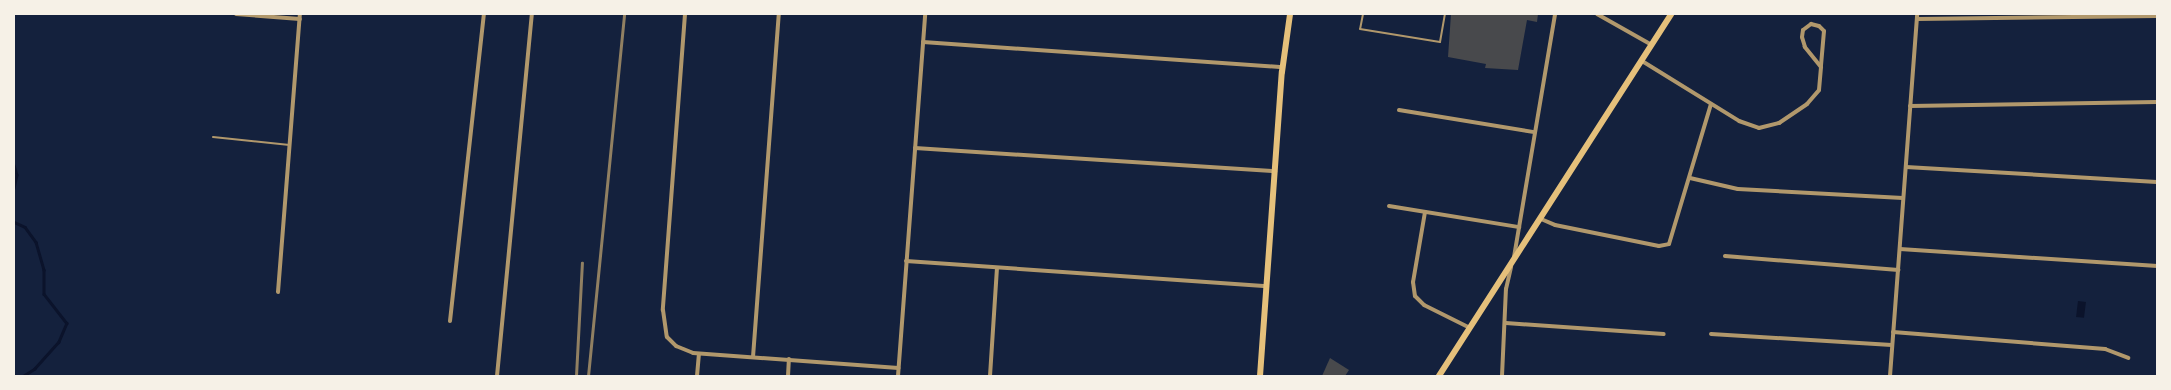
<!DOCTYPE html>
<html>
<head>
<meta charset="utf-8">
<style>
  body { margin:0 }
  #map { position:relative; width:2171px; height:390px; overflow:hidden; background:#14213d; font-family:Barlow,sans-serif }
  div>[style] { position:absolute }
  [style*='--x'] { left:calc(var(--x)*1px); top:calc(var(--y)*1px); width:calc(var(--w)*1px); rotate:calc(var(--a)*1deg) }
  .water>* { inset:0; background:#0b132b; transform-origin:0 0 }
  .stream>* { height:2.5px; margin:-1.25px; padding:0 1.25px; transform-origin:1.25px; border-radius:1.25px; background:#0b132b }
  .building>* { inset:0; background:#48494c }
  .service>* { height:2px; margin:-1px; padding:0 1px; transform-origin:1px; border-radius:1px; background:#b1986c }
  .minor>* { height:4px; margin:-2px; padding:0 2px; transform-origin:2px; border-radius:2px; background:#b1986c }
  .secondary>* { height:5.5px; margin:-2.75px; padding:0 2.75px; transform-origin:2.75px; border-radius:2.75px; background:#e5c07b }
  .primary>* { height:6px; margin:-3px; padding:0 3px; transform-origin:3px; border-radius:3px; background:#e5c07b }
  .rail>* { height:2.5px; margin:-1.25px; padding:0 1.25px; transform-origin:1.25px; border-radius:1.25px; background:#918062 }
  span { translate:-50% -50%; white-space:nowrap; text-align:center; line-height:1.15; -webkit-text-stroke:4px #f6f1e7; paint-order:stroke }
  .frame { position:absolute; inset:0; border:15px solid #f6f1e7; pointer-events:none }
</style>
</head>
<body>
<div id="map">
  <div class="water">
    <i style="left:2078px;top:301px;width:8px;height:16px;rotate:7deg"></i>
  </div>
  <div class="stream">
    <i style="--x:14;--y:165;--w:10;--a:73"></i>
    <i style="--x:17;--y:175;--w:13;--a:103"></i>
    <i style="--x:14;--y:222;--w:12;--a:24"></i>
    <i style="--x:25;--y:227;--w:19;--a:54"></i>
    <i style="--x:36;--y:242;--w:29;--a:74"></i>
    <i style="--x:44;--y:270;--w:24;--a:90"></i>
    <i style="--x:44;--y:294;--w:37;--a:52"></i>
    <i style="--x:67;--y:323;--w:21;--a:113"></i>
    <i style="--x:59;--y:342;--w:36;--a:132"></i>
    <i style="--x:35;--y:369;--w:13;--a:148"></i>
  </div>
  <div class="building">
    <i style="clip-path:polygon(1451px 14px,1538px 14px,1537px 22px,1527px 20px,1518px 70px,1485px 68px,1486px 64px,1448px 57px)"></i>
    <i style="clip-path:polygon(1330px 358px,1349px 370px,1345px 376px,1322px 376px)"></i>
  </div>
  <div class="service">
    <i style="--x:1363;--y:14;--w:15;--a:101"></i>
    <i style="--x:1360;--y:29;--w:81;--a:9.2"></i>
    <i style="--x:1440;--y:42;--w:28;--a:-80"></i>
    <i style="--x:213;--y:137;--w:77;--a:5.9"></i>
  </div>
  <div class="minor">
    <i style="--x:236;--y:14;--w:64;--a:4.5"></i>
    <i style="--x:685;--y:14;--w:297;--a:94.3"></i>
    <i style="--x:663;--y:310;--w:27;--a:82"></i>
    <i style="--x:667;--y:337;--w:13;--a:45"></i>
    <i style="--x:676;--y:346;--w:18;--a:22"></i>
    <i style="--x:693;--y:353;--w:206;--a:4.2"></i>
    <i style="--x:1597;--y:14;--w:63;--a:29.4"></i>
    <i style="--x:1917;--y:19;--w:240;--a:-0.7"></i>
    <i style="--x:923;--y:42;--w:361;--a:4"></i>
    <i style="--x:1642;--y:61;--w:114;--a:31.7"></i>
    <i style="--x:1739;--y:121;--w:21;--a:19"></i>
    <i style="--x:1759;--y:128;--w:21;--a:-14"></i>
    <i style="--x:1779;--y:123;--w:34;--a:-34"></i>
    <i style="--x:1807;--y:104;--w:18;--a:-49"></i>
    <i style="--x:1819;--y:90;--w:23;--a:-85"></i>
    <i style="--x:1821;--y:67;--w:26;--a:-129"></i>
    <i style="--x:1805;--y:47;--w:10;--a:-107"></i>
    <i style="--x:1802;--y:37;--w:7;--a:-82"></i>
    <i style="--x:1803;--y:30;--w:10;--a:-37"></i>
    <i style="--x:1811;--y:24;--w:8;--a:14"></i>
    <i style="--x:1819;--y:26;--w:7;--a:45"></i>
    <i style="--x:1824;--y:31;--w:36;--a:95"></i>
    <i style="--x:1910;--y:106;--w:247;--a:-0.9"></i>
    <i style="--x:1399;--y:110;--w:137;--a:9.3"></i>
    <i style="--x:915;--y:148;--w:361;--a:3.7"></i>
    <i style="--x:1906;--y:167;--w:251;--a:3.4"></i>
    <i style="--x:1690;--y:178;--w:49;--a:12.9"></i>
    <i style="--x:1738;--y:189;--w:165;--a:3.1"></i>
    <i style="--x:1389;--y:206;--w:132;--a:9.2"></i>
    <i style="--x:1425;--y:212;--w:71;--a:99.7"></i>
    <i style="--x:1413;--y:282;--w:14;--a:82"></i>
    <i style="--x:1415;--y:296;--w:13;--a:45"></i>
    <i style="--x:1424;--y:305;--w:51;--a:26.6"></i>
    <i style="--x:1541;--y:219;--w:15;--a:23"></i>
    <i style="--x:1555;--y:225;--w:106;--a:11.4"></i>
    <i style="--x:1659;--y:246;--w:10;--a:-11"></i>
    <i style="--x:1669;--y:244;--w:146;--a:-73.3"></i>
    <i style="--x:1900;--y:249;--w:258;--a:3.8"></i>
    <i style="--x:1725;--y:256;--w:174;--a:4.6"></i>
    <i style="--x:1514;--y:257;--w:246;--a:-80.4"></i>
    <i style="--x:906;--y:261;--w:362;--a:4"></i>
    <i style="--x:278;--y:292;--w:279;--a:-85.5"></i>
    <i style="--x:450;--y:321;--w:309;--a:-83.7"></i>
    <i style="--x:1506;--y:323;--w:158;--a:4"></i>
    <i style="--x:1893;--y:332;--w:213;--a:4.6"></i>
    <i style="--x:2105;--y:349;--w:25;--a:21"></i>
    <i style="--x:1711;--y:334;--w:181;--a:3.5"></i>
    <i style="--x:753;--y:357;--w:344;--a:-85.7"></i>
    <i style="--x:497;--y:376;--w:364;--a:-84.5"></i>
    <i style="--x:697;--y:376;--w:22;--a:-85"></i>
    <i style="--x:788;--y:376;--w:17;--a:-87"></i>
    <i style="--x:898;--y:376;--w:363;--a:-85.7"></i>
    <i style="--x:990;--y:376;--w:108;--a:-86.3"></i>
    <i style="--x:1502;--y:376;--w:87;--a:-87.4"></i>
    <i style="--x:1506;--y:289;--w:23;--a:-77"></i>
    <i style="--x:1890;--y:376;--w:363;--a:-85.7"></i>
  </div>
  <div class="secondary">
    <i style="--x:1439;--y:376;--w:430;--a:-57.3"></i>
  </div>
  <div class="primary">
    <i style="--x:1260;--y:376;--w:305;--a:-85.9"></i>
    <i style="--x:1282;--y:72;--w:59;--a:-82.1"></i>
  </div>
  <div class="rail">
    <i style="--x:576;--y:376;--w:113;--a:-87"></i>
    <i style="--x:588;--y:376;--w:364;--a:-84.3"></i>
  </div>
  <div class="frame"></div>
</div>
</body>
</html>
